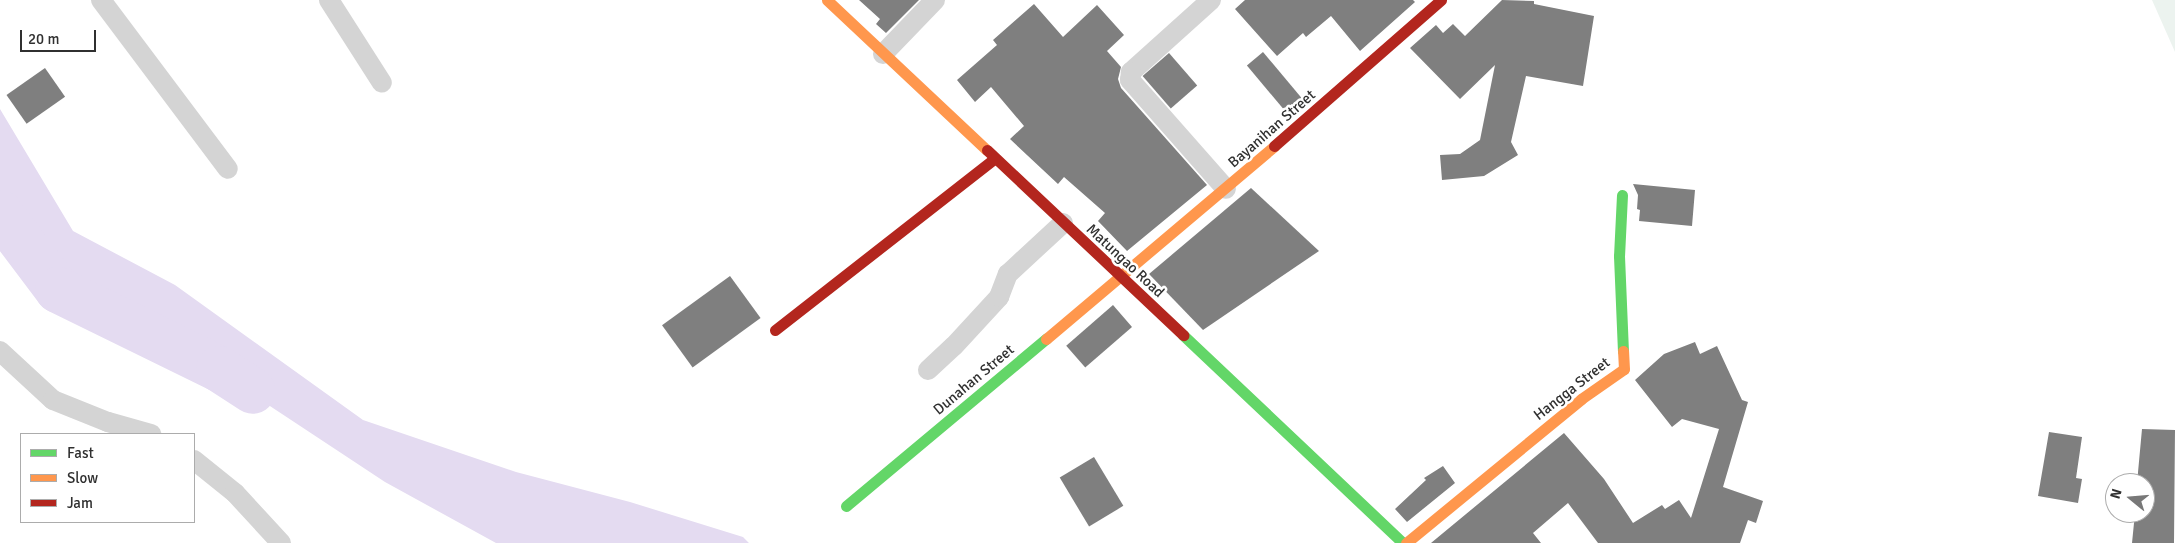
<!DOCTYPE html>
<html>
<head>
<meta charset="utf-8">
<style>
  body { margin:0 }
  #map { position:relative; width:2175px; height:543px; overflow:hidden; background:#fff; font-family:Signika,sans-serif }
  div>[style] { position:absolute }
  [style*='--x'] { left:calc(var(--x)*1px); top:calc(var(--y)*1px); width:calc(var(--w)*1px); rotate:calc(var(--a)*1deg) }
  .green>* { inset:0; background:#ecf3ef }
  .water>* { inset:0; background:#e4dbf1 }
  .river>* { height:46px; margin:-23px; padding:0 23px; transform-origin:23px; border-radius:23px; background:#e4dbf1 }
  .building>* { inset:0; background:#7f7f7f; transform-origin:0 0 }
  .street>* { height:20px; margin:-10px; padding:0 10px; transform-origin:10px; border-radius:10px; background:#d4d4d4 }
  .fast>* { height:11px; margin:-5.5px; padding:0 5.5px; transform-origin:5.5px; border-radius:5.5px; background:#63d668 }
  .slow>* { height:11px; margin:-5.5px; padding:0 5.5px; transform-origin:5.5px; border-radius:5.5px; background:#ff974d }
  .jam>* { height:11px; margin:-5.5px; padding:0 5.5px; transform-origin:5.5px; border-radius:5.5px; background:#b3261e }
  span { translate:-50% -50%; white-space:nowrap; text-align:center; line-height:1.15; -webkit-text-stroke:5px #fff; paint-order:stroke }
  .street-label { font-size:15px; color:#303030 }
  .legend { position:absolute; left:20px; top:433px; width:175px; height:90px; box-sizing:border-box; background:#fff; border:1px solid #acacac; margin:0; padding:6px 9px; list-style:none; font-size:15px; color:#303030 }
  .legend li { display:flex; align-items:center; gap:10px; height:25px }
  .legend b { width:25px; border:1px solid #acacac }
  .north { position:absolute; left:2105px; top:473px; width:50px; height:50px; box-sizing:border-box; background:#fff; border:1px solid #acacac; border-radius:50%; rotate:287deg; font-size:14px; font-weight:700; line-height:20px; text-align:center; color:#303030 }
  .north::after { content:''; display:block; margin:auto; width:18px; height:22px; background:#787878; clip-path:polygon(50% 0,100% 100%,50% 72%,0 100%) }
  .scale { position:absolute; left:20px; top:30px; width:76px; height:22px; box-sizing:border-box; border:2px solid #303030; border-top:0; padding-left:6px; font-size:15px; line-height:18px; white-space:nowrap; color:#303030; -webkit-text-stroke:4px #fff; paint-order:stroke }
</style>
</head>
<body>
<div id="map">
  <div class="green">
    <i style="clip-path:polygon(2152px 0,2175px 0,2175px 52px)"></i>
  </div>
  <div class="water">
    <i style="clip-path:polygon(0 109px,73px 231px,175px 285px,363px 420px,516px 472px,630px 502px,743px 537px,749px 543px,496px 543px,385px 482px,179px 346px,23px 257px,0 209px)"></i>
  </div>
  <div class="river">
    <i style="--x:0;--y:213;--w:96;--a:53"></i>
    <i style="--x:58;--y:290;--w:179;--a:26.1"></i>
    <i style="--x:219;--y:369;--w:40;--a:32.9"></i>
  </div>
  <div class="building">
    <i style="clip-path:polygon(859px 0,919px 0,886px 33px,876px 24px,880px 19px)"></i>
    <i style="clip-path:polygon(1245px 0,1413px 0,1415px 2px,1360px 51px,1331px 16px,1306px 37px,1303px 33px,1277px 56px,1235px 9px)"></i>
    <i style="clip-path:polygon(1502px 0,1534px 1px,1534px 4px,1594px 16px,1583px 86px,1526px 76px,1511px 142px,1518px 155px,1484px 176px,1442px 180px,1440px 155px,1460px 154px,1480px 140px,1495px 65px,1460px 99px,1410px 48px,1436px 25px,1443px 33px,1453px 24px,1465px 36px)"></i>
    <i style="clip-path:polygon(1034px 4px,1063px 37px,1097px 5px,1124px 35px,1107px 51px,1121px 67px,1118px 79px,1121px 88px,1207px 185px,1127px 251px,1098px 221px,1105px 213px,1064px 177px,1058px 184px,1010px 139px,1024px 126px,991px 87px,975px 102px,957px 80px,997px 45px,993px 40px)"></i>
    <i style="left:1263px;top:52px;width:62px;height:21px;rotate:50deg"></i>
    <i style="left:1169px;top:53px;width:43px;height:35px;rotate:49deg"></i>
    <i style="left:45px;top:68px;width:35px;height:47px;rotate:55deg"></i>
    <i style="clip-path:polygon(1633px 184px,1695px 190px,1692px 226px,1639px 221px,1640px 210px,1637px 209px,1638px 195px)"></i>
    <i style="clip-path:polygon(1251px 188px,1319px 251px,1203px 330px,1149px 274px)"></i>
    <i style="left:730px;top:276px;width:52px;height:84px;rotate:54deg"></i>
    <i style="left:1113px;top:305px;width:29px;height:62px;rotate:49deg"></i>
    <i style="clip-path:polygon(1695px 342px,1700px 354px,1717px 346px,1742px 400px,1748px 402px,1723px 487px,1763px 501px,1756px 523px,1748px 520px,1740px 543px,1598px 543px,1568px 503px,1533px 533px,1541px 543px,1431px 543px,1564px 433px,1604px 479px,1633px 523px,1662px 505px,1665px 509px,1679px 500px,1691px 518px,1719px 429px,1682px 419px,1672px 427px,1635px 380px,1664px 354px)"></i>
    <i style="clip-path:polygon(2142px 429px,2175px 430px,2174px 543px,2132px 543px,2135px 513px,2145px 513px,2145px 483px,2137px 483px)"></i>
    <i style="clip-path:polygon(2049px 432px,2082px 437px,2076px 478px,2082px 479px,2078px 503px,2038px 496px)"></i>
    <i style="left:1094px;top:457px;width:57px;height:40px;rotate:59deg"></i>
    <i style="clip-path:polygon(1443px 466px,1455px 483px,1407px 522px,1395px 509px,1426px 480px,1424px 478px)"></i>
  </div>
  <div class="street">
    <i style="--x:101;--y:0;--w:211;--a:53.1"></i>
    <i style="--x:329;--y:0;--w:98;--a:57.4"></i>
    <i style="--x:1211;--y:0;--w:108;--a:138"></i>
    <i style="--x:1131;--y:72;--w:8;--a:97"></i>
    <i style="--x:1130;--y:80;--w:145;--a:48.6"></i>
    <i style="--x:883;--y:54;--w:75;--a:-46.1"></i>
    <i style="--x:0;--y:351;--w:72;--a:42.8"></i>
    <i style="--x:53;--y:400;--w:59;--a:21.8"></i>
    <i style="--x:108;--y:422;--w:45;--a:15.6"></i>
    <i style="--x:928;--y:370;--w:35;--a:-43"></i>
    <i style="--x:954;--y:346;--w:67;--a:-47.4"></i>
    <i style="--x:999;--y:297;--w:25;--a:-69"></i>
    <i style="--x:1008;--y:274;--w:75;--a:-42.8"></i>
    <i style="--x:194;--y:460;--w:53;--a:38.8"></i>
    <i style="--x:235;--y:493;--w:68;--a:47.4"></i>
  </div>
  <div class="fast">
    <i style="--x:1622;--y:195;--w:61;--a:92.8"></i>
    <i style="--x:1619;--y:256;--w:95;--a:87.6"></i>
    <i style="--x:1183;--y:335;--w:303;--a:43.4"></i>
    <i style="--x:846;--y:506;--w:261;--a:-39.9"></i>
  </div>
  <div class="slow">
    <i style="--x:827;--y:0;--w:219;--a:43.2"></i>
    <i style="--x:1046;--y:339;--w:299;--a:-40.2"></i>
    <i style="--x:1406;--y:543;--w:227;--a:-39.4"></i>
    <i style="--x:1581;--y:399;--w:52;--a:-34.9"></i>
    <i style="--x:1624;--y:369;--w:18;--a:-93"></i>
  </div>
  <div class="jam">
    <i style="--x:1274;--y:146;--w:222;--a:-41.2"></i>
    <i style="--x:987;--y:150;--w:270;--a:43.3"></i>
    <i style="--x:775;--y:330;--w:278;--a:-38"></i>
  </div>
  <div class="street-label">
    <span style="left:1272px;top:129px;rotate:-41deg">Bayanihan Street</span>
    <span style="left:1125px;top:261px;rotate:43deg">Matungao Road</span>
    <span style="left:974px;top:380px;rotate:-40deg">Dunahan Street</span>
    <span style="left:1572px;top:389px;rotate:-38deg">Hangga Street</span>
  </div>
  <ul class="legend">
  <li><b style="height:6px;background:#63d668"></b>Fast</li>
  <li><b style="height:6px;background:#ff974d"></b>Slow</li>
  <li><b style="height:6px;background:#b3261e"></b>Jam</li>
  </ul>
  <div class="north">N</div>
  <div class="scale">20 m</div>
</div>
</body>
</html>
